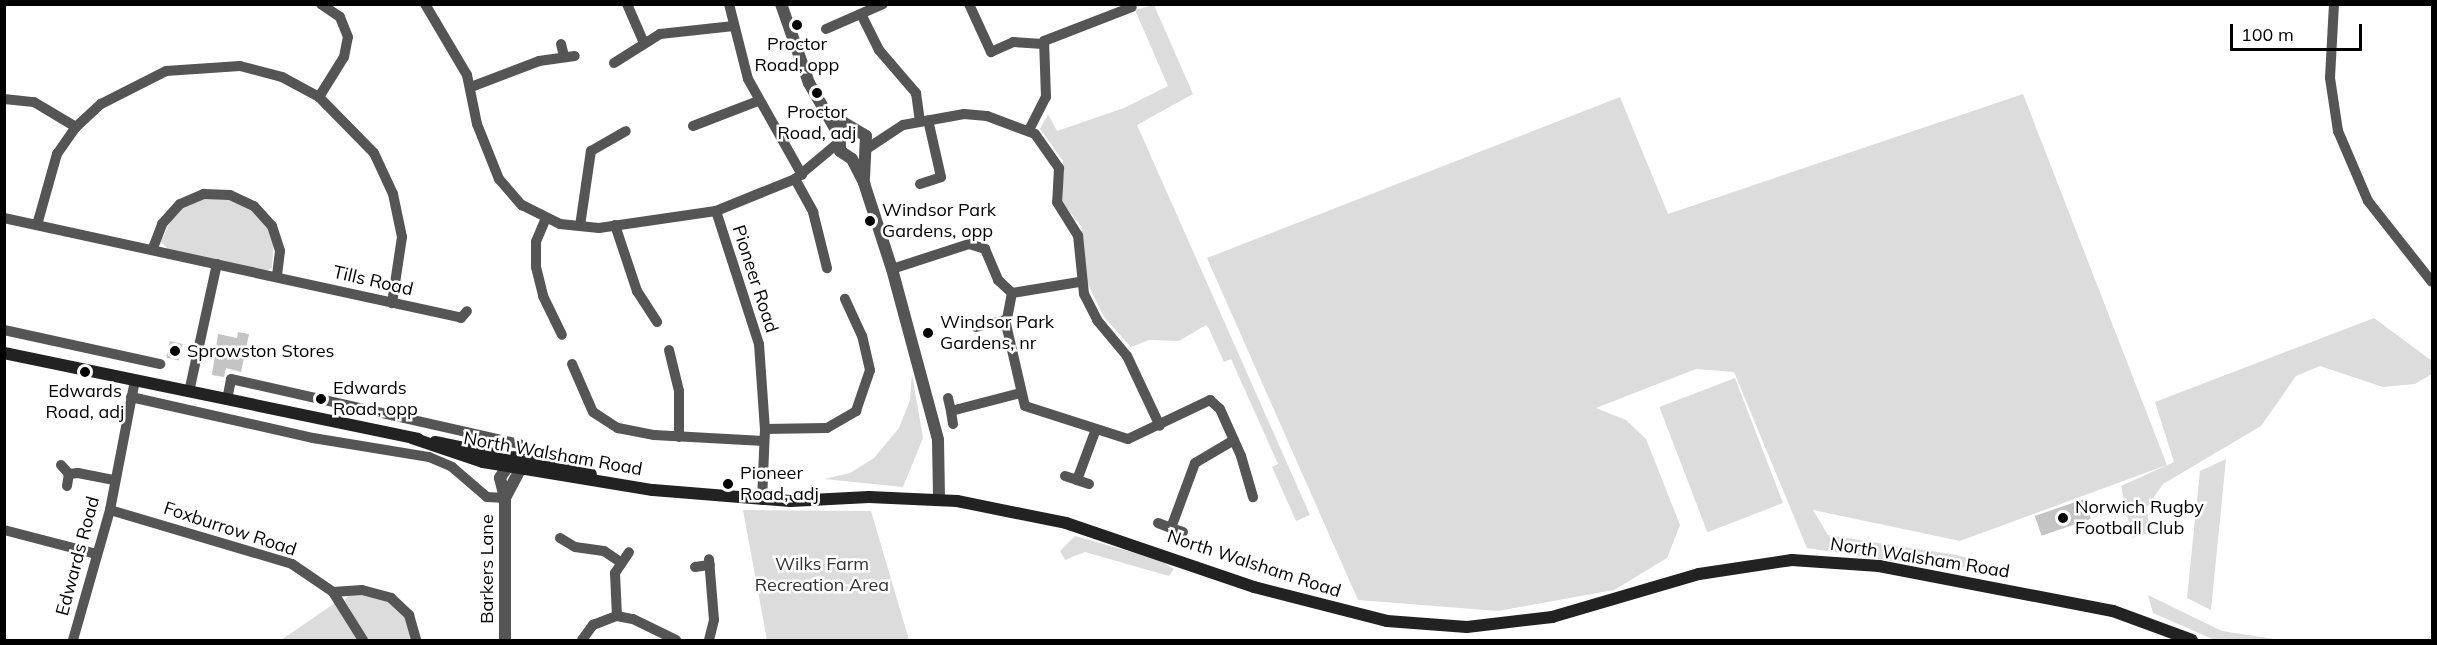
<!DOCTYPE html>
<html>
<head>
<meta charset="utf-8">
<style>
  body { margin:0 }
  #map { position:relative; width:2437px; height:645px; overflow:hidden; background:#fff; font-family:Mulish,sans-serif }
  div>[style] { position:absolute }
  [style*='--x'] { left:calc(var(--x)*1px); top:calc(var(--y)*1px); width:calc(var(--w)*1px); rotate:calc(var(--a)*1deg) }
  .green>* { inset:0; background:#dcdcdc; transform-origin:0 0 }
  .building>* { inset:0; background:#c4c4c4; transform-origin:0 0 }
  .minor>* { height:10px; margin:-5px; padding:0 5px; transform-origin:5px; border-radius:5px; background:#555 }
  .tertiary>* { height:12px; margin:-6px; padding:0 6px; transform-origin:6px; border-radius:6px; background:#555 }
  .secondary>* { height:12px; margin:-6px; padding:0 6px; transform-origin:6px; border-radius:6px; background:#222 }
  .dots>* { width:16px; height:16px; translate:-50% -50%; box-sizing:border-box; border:3px solid #fff; border-radius:50% }
  span { translate:-50% -50%; white-space:nowrap; text-align:center; line-height:1.15; -webkit-text-stroke:5px #fff; paint-order:stroke }
  .poi-label { font-size:18px; color:#000 }
  .left { translate:0 -50%; text-align:left }
  .street-label { font-size:18px; color:#000 }
  .park-label { font-size:18px; color:#333 }
  .frame { position:absolute; inset:0; border:6px solid #000; pointer-events:none }
  .scale { position:absolute; left:2230px; top:24px; width:132px; height:27px; box-sizing:border-box; border:3px solid #000; border-top:0; padding-left:8px; font-size:18px; line-height:21px; white-space:nowrap; color:#000; -webkit-text-stroke:4px #fff; paint-order:stroke }
</style>
</head>
<body>
<div id="map">
  <div class="green">
    <i style="clip-path:polygon(1154px 5px,1193px 94px,1137px 125px,1310px 515px,1296px 521px,1272px 467px,1278px 464px,1231px 359px,1224px 362px,1209px 329px,1206px 325px,1179px 341px,1149px 340px,1131px 347px,1104px 317px,1086px 280px,1082px 227px,1063px 204px,1063px 161px,1040px 129px,1048px 114px,1057px 131px,1124px 108px,1168px 86px,1135px 10px)"></i>
    <i style="clip-path:polygon(2023px 94px,2167px 465px,1960px 541px,1813px 510px,1828px 535px,1957px 555px,1968px 558px,1966px 567px,1950px 570px,1807px 548px,1734px 372px,1696px 369px,1596px 408px,1626px 420px,1646px 439px,1680px 525px,1667px 558px,1614px 590px,1498px 611px,1358px 600px,1207px 258px,1620px 97px,1668px 214px)"></i>
    <i style="clip-path:polygon(217px 196px,241px 202px,260px 216px,274px 239px,272px 268px,265px 271px,169px 250px,161px 242px,173px 215px,193px 201px)"></i>
    <i style="clip-path:polygon(2374px 318px,2432px 361px,2432px 374px,2415px 384px,2383px 387px,2320px 366px,2296px 376px,2261px 426px,2163px 484px,2147px 507px,2149px 533px,2132px 538px,2121px 486px,2174px 462px,2155px 402px)"></i>
    <i style="clip-path:polygon(912px 374px,923px 438px,903px 487px,824px 479px,850px 473px,874px 458px,899px 428px,910px 400px)"></i>
    <i style="left:1735px;top:378px;width:134px;height:81px;rotate:69deg"></i>
    <i style="clip-path:polygon(2226px 459px,2211px 610px,2187px 598px,2200px 471px)"></i>
    <i style="clip-path:polygon(743px 510px,871px 511px,909px 640px,767px 640px)"></i>
    <i style="clip-path:polygon(1075px 536px,1160px 560px,1174px 569px,1169px 576px,1085px 552px,1065px 560px,1060px 551px)"></i>
    <i style="clip-path:polygon(351px 592px,387px 599px,405px 612px,414px 640px,367px 640px,345px 600px)"></i>
    <i style="clip-path:polygon(2148px 595px,2222px 631px,2281px 640px,2215px 640px,2153px 613px)"></i>
    <i style="clip-path:polygon(335px 603px,358px 640px,281px 640px)"></i>
  </div>
  <div class="building">
    <i style="clip-path:polygon(238px 332px,249px 334px,241px 372px,226px 368px,224px 377px,212px 375px,218px 334px,237px 338px)"></i>
    <i style="left:170px;top:341px;width:13px;height:17px;rotate:13deg"></i>
    <i style="left:2084px;top:499px;width:21px;height:52px;rotate:71deg"></i>
  </div>
  <div class="minor">
    <i style="--x:425;--y:4;--w:82;--a:59.4"></i>
    <i style="--x:467;--y:75;--w:50;--a:78.5"></i>
    <i style="--x:477;--y:124;--w:59;--a:68.2"></i>
    <i style="--x:499;--y:179;--w:35;--a:49"></i>
    <i style="--x:522;--y:205;--w:42;--a:26.6"></i>
    <i style="--x:560;--y:224;--w:39;--a:6"></i>
    <i style="--x:599;--y:228;--w:118;--a:-8.3"></i>
    <i style="--x:716;--y:211;--w:85;--a:-22.1"></i>
    <i style="--x:795;--y:179;--w:56;--a:-39.9"></i>
    <i style="--x:627;--y:4;--w:43;--a:66.4"></i>
    <i style="--x:729;--y:4;--w:77;--a:75.8"></i>
    <i style="--x:748;--y:79;--w:110;--a:60.6"></i>
    <i style="--x:969;--y:4;--w:53;--a:65.4"></i>
    <i style="--x:991;--y:52;--w:24;--a:-24"></i>
    <i style="--x:1013;--y:42;--w:30;--a:4"></i>
    <i style="--x:2334;--y:4;--w:74;--a:93.1"></i>
    <i style="--x:2330;--y:78;--w:54;--a:81.4"></i>
    <i style="--x:2338;--y:131;--w:76;--a:66.8"></i>
    <i style="--x:2368;--y:201;--w:103;--a:51.7"></i>
    <i style="--x:861;--y:14;--w:40;--a:63.4"></i>
    <i style="--x:879;--y:50;--w:57;--a:49.3"></i>
    <i style="--x:916;--y:93;--w:28;--a:82"></i>
    <i style="--x:826;--y:29;--w:62;--a:-23.7"></i>
    <i style="--x:561;--y:44;--w:12;--a:76"></i>
    <i style="--x:614;--y:63;--w:54;--a:-32.2"></i>
    <i style="--x:660;--y:34;--w:74;--a:-6.2"></i>
    <i style="--x:471;--y:87;--w:73;--a:-20.9"></i>
    <i style="--x:539;--y:61;--w:36;--a:-8"></i>
    <i style="--x:319;--y:97;--w:47;--a:-58"></i>
    <i style="--x:344;--y:57;--w:20;--a:-79"></i>
    <i style="--x:348;--y:37;--w:22;--a:-112"></i>
    <i style="--x:340;--y:17;--w:23;--a:-146"></i>
    <i style="--x:4;--y:99;--w:30;--a:6"></i>
    <i style="--x:34;--y:102;--w:49;--a:30.8"></i>
    <i style="--x:693;--y:126;--w:70;--a:-21"></i>
    <i style="--x:1029;--y:130;--w:37;--a:-63"></i>
    <i style="--x:1046;--y:97;--w:56;--a:-92"></i>
    <i style="--x:1044;--y:41;--w:94;--a:-21.1"></i>
    <i style="--x:868;--y:148;--w:42;--a:-33.3"></i>
    <i style="--x:903;--y:125;--w:62;--a:-10.2"></i>
    <i style="--x:964;--y:114;--w:23;--a:5"></i>
    <i style="--x:987;--y:116;--w:51;--a:20.6"></i>
    <i style="--x:1035;--y:134;--w:42;--a:54.8"></i>
    <i style="--x:1059;--y:168;--w:34;--a:93"></i>
    <i style="--x:1057;--y:202;--w:39;--a:58"></i>
    <i style="--x:1078;--y:235;--w:59;--a:84.2"></i>
    <i style="--x:1084;--y:294;--w:29;--a:63"></i>
    <i style="--x:1097;--y:320;--w:47;--a:50.2"></i>
    <i style="--x:1127;--y:356;--w:77;--a:64.8"></i>
    <i style="--x:795;--y:179;--w:38;--a:61"></i>
    <i style="--x:813;--y:212;--w:58;--a:76"></i>
    <i style="--x:920;--y:184;--w:22;--a:-18"></i>
    <i style="--x:941;--y:177;--w:58;--a:-102.8"></i>
    <i style="--x:716;--y:211;--w:140;--a:72.1"></i>
    <i style="--x:759;--y:344;--w:85;--a:86"></i>
    <i style="--x:765;--y:429;--w:71;--a:92.4"></i>
    <i style="--x:4;--y:218;--w:468;--a:12.3"></i>
    <i style="--x:461;--y:318;--w:9;--a:-49"></i>
    <i style="--x:546;--y:218;--w:26;--a:113"></i>
    <i style="--x:536;--y:242;--w:25;--a:90"></i>
    <i style="--x:536;--y:267;--w:30;--a:76"></i>
    <i style="--x:543;--y:296;--w:43;--a:64"></i>
    <i style="--x:37;--y:225;--w:74;--a:-74.3"></i>
    <i style="--x:57;--y:154;--w:33;--a:-55"></i>
    <i style="--x:76;--y:127;--w:34;--a:-43"></i>
    <i style="--x:101;--y:104;--w:73;--a:-26.9"></i>
    <i style="--x:166;--y:71;--w:74;--a:-3.9"></i>
    <i style="--x:240;--y:66;--w:43;--a:14.7"></i>
    <i style="--x:282;--y:77;--w:42;--a:28.4"></i>
    <i style="--x:319;--y:97;--w:78;--a:45.5"></i>
    <i style="--x:374;--y:153;--w:45;--a:65.1"></i>
    <i style="--x:393;--y:194;--w:44;--a:78.2"></i>
    <i style="--x:402;--y:237;--w:67;--a:98.6"></i>
    <i style="--x:615;--y:225;--w:70;--a:71.6"></i>
    <i style="--x:637;--y:291;--w:37;--a:57"></i>
    <i style="--x:580;--y:226;--w:76;--a:-81.7"></i>
    <i style="--x:591;--y:151;--w:40;--a:-29.7"></i>
    <i style="--x:153;--y:248;--w:26;--a:-69"></i>
    <i style="--x:162;--y:224;--w:27;--a:-48"></i>
    <i style="--x:180;--y:204;--w:26;--a:-23"></i>
    <i style="--x:204;--y:194;--w:26;--a:2"></i>
    <i style="--x:230;--y:195;--w:26;--a:25"></i>
    <i style="--x:254;--y:206;--w:27;--a:48"></i>
    <i style="--x:272;--y:226;--w:26;--a:72"></i>
    <i style="--x:280;--y:251;--w:26;--a:97"></i>
    <i style="--x:892;--y:269;--w:81;--a:-18"></i>
    <i style="--x:969;--y:244;--w:17;--a:17"></i>
    <i style="--x:985;--y:249;--w:34;--a:67"></i>
    <i style="--x:998;--y:280;--w:19;--a:43"></i>
    <i style="--x:1012;--y:293;--w:68;--a:-9.3"></i>
    <i style="--x:1012;--y:293;--w:32;--a:101"></i>
    <i style="--x:1006;--y:324;--w:84;--a:77"></i>
    <i style="--x:1025;--y:406;--w:108;--a:17.8"></i>
    <i style="--x:1128;--y:439;--w:91;--a:-25.4"></i>
    <i style="--x:1210;--y:400;--w:13;--a:42"></i>
    <i style="--x:1220;--y:409;--w:51;--a:65.9"></i>
    <i style="--x:1241;--y:456;--w:43;--a:73.7"></i>
    <i style="--x:976;--y:327;--w:31;--a:-13"></i>
    <i style="--x:4;--y:330;--w:160;--a:12.3"></i>
    <i style="--x:669;--y:350;--w:42;--a:76.3"></i>
    <i style="--x:679;--y:391;--w:46;--a:90"></i>
    <i style="--x:572;--y:364;--w:52;--a:66.4"></i>
    <i style="--x:593;--y:412;--w:30;--a:33"></i>
    <i style="--x:618;--y:428;--w:37;--a:11"></i>
    <i style="--x:654;--y:435;--w:110;--a:3.1"></i>
    <i style="--x:189;--y:392;--w:131;--a:-77.7"></i>
    <i style="--x:131;--y:397;--w:187;--a:12.7"></i>
    <i style="--x:313;--y:438;--w:118;--a:9.3"></i>
    <i style="--x:429;--y:457;--w:25;--a:23"></i>
    <i style="--x:452;--y:467;--w:46;--a:40.6"></i>
    <i style="--x:487;--y:497;--w:18;--a:3"></i>
    <i style="--x:948;--y:398;--w:13;--a:77"></i>
    <i style="--x:227;--y:400;--w:21;--a:-79"></i>
    <i style="--x:231;--y:379;--w:296;--a:12.7"></i>
    <i style="--x:953;--y:424;--w:13;--a:-99"></i>
    <i style="--x:951;--y:411;--w:71;--a:-14.6"></i>
    <i style="--x:765;--y:429;--w:62;--a:-0.9"></i>
    <i style="--x:827;--y:428;--w:34;--a:-30"></i>
    <i style="--x:856;--y:411;--w:43;--a:-71.1"></i>
    <i style="--x:870;--y:370;--w:35;--a:-103"></i>
    <i style="--x:862;--y:336;--w:41;--a:-114.7"></i>
    <i style="--x:61;--y:465;--w:12;--a:48"></i>
    <i style="--x:1065;--y:476;--w:13;--a:18"></i>
    <i style="--x:1089;--y:484;--w:13;--a:-162"></i>
    <i style="--x:1077;--y:480;--w:54;--a:-69.6"></i>
    <i style="--x:67;--y:486;--w:12;--a:-81"></i>
    <i style="--x:69;--y:474;--w:9;--a:-6"></i>
    <i style="--x:78;--y:473;--w:37;--a:11"></i>
    <i style="--x:110;--y:510;--w:190;--a:16.5"></i>
    <i style="--x:292;--y:564;--w:50;--a:34.3"></i>
    <i style="--x:333;--y:592;--w:57;--a:58"></i>
    <i style="--x:1158;--y:523;--w:14;--a:21"></i>
    <i style="--x:4;--y:530;--w:95;--a:14.6"></i>
    <i style="--x:1183;--y:532;--w:13;--a:-162"></i>
    <i style="--x:1171;--y:528;--w:69;--a:-69.7"></i>
    <i style="--x:1195;--y:463;--w:45;--a:-30.5"></i>
    <i style="--x:560;--y:538;--w:17;--a:31"></i>
    <i style="--x:575;--y:547;--w:29;--a:8"></i>
    <i style="--x:604;--y:551;--w:18;--a:34"></i>
    <i style="--x:695;--y:567;--w:15;--a:-8"></i>
    <i style="--x:333;--y:592;--w:29;--a:-4"></i>
    <i style="--x:362;--y:590;--w:30;--a:15"></i>
    <i style="--x:391;--y:598;--w:25;--a:43"></i>
    <i style="--x:409;--y:615;--w:26;--a:74"></i>
    <i style="--x:617;--y:616;--w:43;--a:-92.7"></i>
    <i style="--x:615;--y:573;--w:25;--a:-56"></i>
    <i style="--x:73;--y:640;--w:135;--a:-74.1"></i>
    <i style="--x:110;--y:510;--w:132;--a:-79.1"></i>
    <i style="--x:582;--y:640;--w:19;--a:-54"></i>
    <i style="--x:593;--y:625;--w:26;--a:-21"></i>
    <i style="--x:617;--y:616;--w:16;--a:11"></i>
    <i style="--x:633;--y:619;--w:48;--a:26"></i>
    <i style="--x:709;--y:640;--w:21;--a:-76"></i>
    <i style="--x:714;--y:620;--w:61;--a:-94.7"></i>
  </div>
  <div class="tertiary">
    <i style="--x:781;--y:4;--w:84;--a:70.5"></i>
    <i style="--x:809;--y:83;--w:62;--a:60.1"></i>
    <i style="--x:840;--y:137;--w:14;--a:90"></i>
    <i style="--x:840;--y:151;--w:14;--a:34"></i>
    <i style="--x:852;--y:159;--w:27;--a:63"></i>
    <i style="--x:864;--y:183;--w:90;--a:72"></i>
    <i style="--x:892;--y:269;--w:177;--a:74.9"></i>
    <i style="--x:938;--y:440;--w:60;--a:89"></i>
    <i style="--x:829;--y:114;--w:43;--a:30.7"></i>
    <i style="--x:866;--y:136;--w:42;--a:92.7"></i>
    <i style="--x:505;--y:640;--w:142;--a:-90"></i>
    <i style="--x:505;--y:498;--w:32;--a:-62"></i>
    <i style="--x:520;--y:470;--w:14;--a:-115"></i>
    <i style="--x:514;--y:457;--w:25;--a:124"></i>
    <i style="--x:500;--y:478;--w:21;--a:76"></i>
  </div>
  <div class="secondary">
    <i style="--x:4;--y:353;--w:423;--a:11.7"></i>
    <i style="--x:412;--y:438;--w:75;--a:18.7"></i>
    <i style="--x:483;--y:462;--w:172;--a:9.4"></i>
    <i style="--x:653;--y:490;--w:138;--a:4.6"></i>
    <i style="--x:791;--y:501;--w:78;--a:-2.9"></i>
    <i style="--x:869;--y:497;--w:88;--a:2.6"></i>
    <i style="--x:957;--y:501;--w:111;--a:11.4"></i>
    <i style="--x:1066;--y:523;--w:199;--a:18.8"></i>
    <i style="--x:1254;--y:587;--w:137;--a:14.3"></i>
    <i style="--x:1387;--y:621;--w:80;--a:4.3"></i>
    <i style="--x:1467;--y:627;--w:86;--a:-6.7"></i>
    <i style="--x:1552;--y:617;--w:153;--a:-16.3"></i>
    <i style="--x:1699;--y:574;--w:94;--a:-8.6"></i>
    <i style="--x:1792;--y:560;--w:87;--a:3.9"></i>
    <i style="--x:1879;--y:566;--w:238;--a:10.9"></i>
    <i style="--x:2113;--y:611;--w:84;--a:20.2"></i>
    <i style="--x:435;--y:442;--w:159;--a:11.6"></i>
  </div>
  <div class="dots">
    <i style="left:797px;top:25px;background:#000"></i>
    <i style="left:817px;top:93px;background:#000"></i>
    <i style="left:870px;top:221px;background:#000"></i>
    <i style="left:928px;top:333px;background:#000"></i>
    <i style="left:175px;top:351px;background:#000"></i>
    <i style="left:85px;top:372px;background:#000"></i>
    <i style="left:321px;top:399px;background:#000"></i>
    <i style="left:728px;top:484px;background:#000"></i>
    <i style="left:2063px;top:518px;background:#000"></i>
  </div>
  <div class="poi-label">
    <span style="left:797px;top:55px">Proctor<br>Road, opp</span>
    <span style="left:817px;top:123px">Proctor<br>Road, adj</span>
    <span class="left" style="left:882px;top:221px">Windsor Park<br>Gardens, opp</span>
    <span class="left" style="left:940px;top:333px">Windsor Park<br>Gardens, nr</span>
    <span class="left" style="left:187px;top:351px">Sprowston Stores</span>
    <span class="left" style="left:333px;top:399px">Edwards<br>Road, opp</span>
    <span style="left:85px;top:402px">Edwards<br>Road, adj</span>
    <span class="left" style="left:740px;top:484px">Pioneer<br>Road, adj</span>
    <span class="left" style="left:2075px;top:518px">Norwich Rugby<br>Football Club</span>
  </div>
  <div class="street-label">
    <span style="left:755px;top:279px;rotate:72deg">Pioneer Road</span>
    <span style="left:373px;top:281px;rotate:13deg">Tills Road</span>
    <span style="left:553px;top:454px;rotate:10deg">North Walsham Road</span>
    <span style="left:230px;top:529px;rotate:18deg">Foxburrow Road</span>
    <span style="left:78px;top:556px;rotate:-75deg">Edwards Road</span>
    <span style="left:1920px;top:558px;rotate:9deg">North Walsham Road</span>
    <span style="left:1254px;top:564px;rotate:18deg">North Walsham Road</span>
    <span style="left:487px;top:569px;rotate:-90deg">Barkers Lane</span>
  </div>
  <div class="park-label">
    <span style="left:822px;top:575px">Wilks Farm<br>Recreation Area</span>
  </div>
  <div class="frame"></div>
  <div class="scale">100 m</div>
</div>
</body>
</html>
